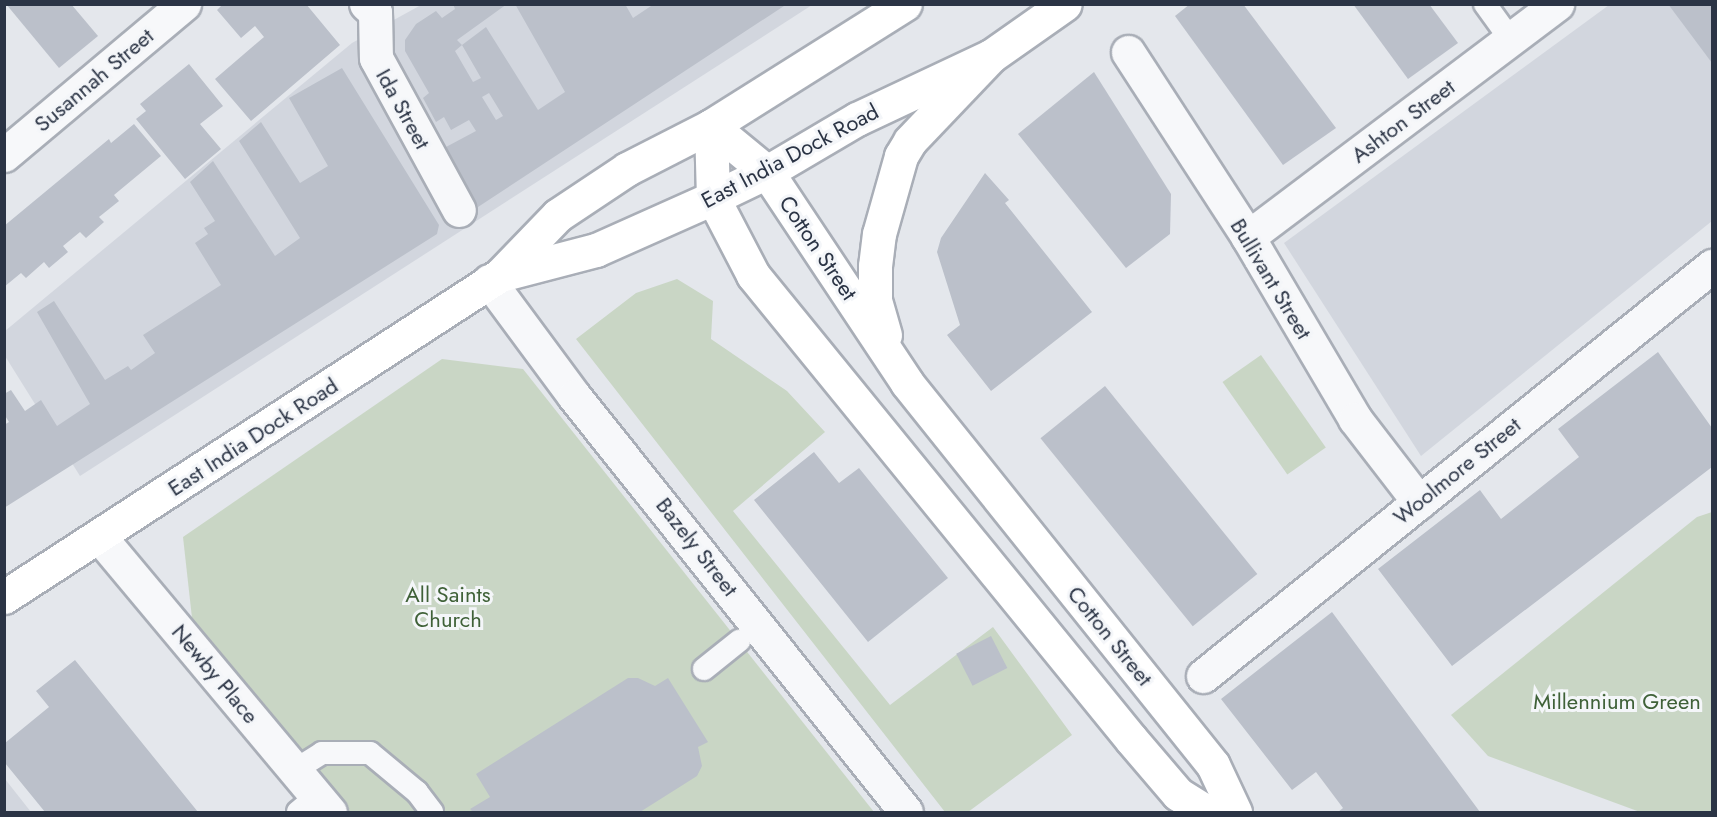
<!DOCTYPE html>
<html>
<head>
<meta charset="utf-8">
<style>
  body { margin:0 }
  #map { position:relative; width:1717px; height:817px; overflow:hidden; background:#e4e7ec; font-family:Jost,sans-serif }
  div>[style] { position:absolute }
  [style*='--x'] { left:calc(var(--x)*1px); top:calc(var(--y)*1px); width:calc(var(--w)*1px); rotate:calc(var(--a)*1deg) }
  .built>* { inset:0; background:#d2d6de }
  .green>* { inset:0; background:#c9d6c5; transform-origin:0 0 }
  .building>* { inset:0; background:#bbc0ca; transform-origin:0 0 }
  .roads { filter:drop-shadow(2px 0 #a9aeb7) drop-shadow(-2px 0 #a9aeb7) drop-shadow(0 2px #a9aeb7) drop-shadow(0 -2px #a9aeb7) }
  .lane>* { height:22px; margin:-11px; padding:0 11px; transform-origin:11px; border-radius:11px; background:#f7f8fa }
  .street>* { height:33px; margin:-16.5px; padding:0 16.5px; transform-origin:16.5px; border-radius:16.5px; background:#f7f8fa }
  .primary>* { height:33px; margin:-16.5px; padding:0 16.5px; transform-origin:16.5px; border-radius:16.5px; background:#fff }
  .highway>* { height:33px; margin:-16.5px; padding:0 16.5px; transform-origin:16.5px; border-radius:16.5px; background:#fff }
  span { translate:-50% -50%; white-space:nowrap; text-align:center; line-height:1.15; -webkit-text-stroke:6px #f4f6f9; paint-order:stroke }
  .street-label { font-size:22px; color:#2b3445 }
  .park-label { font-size:22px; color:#3f6138 }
  .frame { position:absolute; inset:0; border:6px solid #2b3445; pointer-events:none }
</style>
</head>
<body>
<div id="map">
  <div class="built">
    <i style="clip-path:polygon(421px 5px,812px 5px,80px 476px,5px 356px,5px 331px,352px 43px)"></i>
    <i style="clip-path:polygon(1609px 5px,1712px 5px,1712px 221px,1421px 456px,1284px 243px)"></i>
    <i style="clip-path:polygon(5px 779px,31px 812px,5px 812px)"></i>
  </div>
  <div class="green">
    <i style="clip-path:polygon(677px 279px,713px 301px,711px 339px,787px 391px,825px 432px,733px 511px,890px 705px,993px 627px,1072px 735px,968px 812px,945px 812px,576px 339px,636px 293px)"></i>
    <i style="left:1261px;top:355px;width:113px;height:47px;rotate:55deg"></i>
    <i style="clip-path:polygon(442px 359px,523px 369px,874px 812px,348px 812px,192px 618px,183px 537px)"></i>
    <i style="clip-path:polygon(1712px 512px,1712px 812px,1640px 812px,1488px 756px,1451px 715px,1697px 517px)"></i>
  </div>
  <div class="building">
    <i style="clip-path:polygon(6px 4px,71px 4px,98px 36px,59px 68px)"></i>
    <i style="clip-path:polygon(223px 4px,306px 4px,340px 45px,251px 121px,215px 79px,264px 37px,255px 26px,241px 38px,217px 10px)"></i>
    <i style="clip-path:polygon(evenodd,453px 4px,507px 4px,457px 40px,462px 45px,455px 51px,473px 82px,481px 78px,462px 45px,486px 27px,538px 110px,565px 92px,515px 4px,625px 4px,633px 18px,654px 4px,787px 4px,478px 207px,446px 147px,476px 131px,469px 120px,451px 130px,444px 117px,436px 122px,423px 98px,429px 93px,405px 51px,405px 40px,416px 24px,436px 11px,442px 18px,455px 9px,453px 4px,489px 93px,503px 116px,496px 120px,482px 97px,489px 93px)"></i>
    <i style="clip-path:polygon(1190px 4px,1243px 4px,1336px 128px,1283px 165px,1175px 16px)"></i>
    <i style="clip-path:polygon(1353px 4px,1429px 4px,1458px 43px,1408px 79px)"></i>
    <i style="clip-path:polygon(1668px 4px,1712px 4px,1712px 63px)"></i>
    <i style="clip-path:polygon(189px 64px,223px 106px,200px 124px,221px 149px,185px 179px,136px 119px,146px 111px,140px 104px)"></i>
    <i style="clip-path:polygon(342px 68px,439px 225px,437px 234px,4px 508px,4px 425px,9px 422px,4px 414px,4px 394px,11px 390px,25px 411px,41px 400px,57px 426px,90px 404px,37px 312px,54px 301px,105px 380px,128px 366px,131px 370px,155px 353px,143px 335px,221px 285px,195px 243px,208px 234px,204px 228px,215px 221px,190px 182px,213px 161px,275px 256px,300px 238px,239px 141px,261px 122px,300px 183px,328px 166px,289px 98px)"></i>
    <i style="clip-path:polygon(1094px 72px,1171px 194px,1170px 234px,1126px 268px,1018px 134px)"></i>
    <i style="clip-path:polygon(134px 124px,161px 156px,114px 195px,119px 201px,99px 217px,104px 222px,86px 238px,80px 232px,63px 246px,68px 252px,49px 268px,44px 262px,26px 278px,21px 273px,4px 287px,4px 226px,109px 139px,111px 143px)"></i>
    <i style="clip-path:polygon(985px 173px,1009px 200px,1005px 203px,1092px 312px,991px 391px,947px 335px,960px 325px,937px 252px,941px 238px)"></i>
    <i style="clip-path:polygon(1658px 352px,1712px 428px,1712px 467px,1452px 666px,1378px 569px,1480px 490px,1501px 519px,1579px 457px,1558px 429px)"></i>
    <i style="left:1105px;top:386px;width:242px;height:83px;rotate:51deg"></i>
    <i style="clip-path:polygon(814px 452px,839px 483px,859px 468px,948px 578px,868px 642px,754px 500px)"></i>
    <i style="clip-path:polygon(1332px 612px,1480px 812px,1338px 812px,1343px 808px,1316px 772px,1292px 790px,1221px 699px)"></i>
    <i style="left:991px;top:636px;width:36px;height:39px;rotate:63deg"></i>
    <i style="clip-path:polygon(75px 660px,198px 812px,45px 812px,5px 763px,5px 743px,49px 707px,36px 691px)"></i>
    <i style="clip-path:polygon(628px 678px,638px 678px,655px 686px,668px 678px,708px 742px,698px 747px,702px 766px,697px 776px,640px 812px,473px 812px,470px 809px,490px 797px,476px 774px)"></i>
  </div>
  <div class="roads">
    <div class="lane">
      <i style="--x:1485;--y:4;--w:44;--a:54.2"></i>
      <i style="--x:704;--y:669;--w:45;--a:-38.7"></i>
      <i style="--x:295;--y:770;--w:32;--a:-32"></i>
      <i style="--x:322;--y:753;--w:48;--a:0"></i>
      <i style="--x:370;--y:753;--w:61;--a:39.7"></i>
      <i style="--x:417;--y:792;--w:25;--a:53"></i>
      <i style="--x:298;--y:812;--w:25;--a:-40"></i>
    </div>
    <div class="street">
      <i style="--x:366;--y:4;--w:12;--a:42"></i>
      <i style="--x:375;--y:12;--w:46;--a:88.8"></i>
      <i style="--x:376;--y:58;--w:173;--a:61.4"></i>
      <i style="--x:1128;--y:52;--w:221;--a:57"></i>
      <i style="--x:1248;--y:237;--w:211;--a:59.5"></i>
      <i style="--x:1355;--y:419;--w:105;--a:52.4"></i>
      <i style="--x:4;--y:155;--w:235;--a:-40"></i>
      <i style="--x:1248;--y:237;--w:387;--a:-37"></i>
      <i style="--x:489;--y:281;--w:143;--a:53.5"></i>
      <i style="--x:574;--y:396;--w:532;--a:51.41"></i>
      <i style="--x:99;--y:536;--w:360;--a:50.1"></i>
      <i style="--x:1203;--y:676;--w:654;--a:-38.85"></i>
    </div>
    <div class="primary">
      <i style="--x:711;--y:126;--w:72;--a:39.4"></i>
      <i style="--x:767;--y:172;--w:253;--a:56.4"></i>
      <i style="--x:907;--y:383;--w:489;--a:51.3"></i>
      <i style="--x:1213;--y:765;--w:52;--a:64.9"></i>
      <i style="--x:711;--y:126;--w:72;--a:88.4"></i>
      <i style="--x:713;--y:198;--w:87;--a:62.5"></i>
      <i style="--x:753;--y:275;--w:598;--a:50.83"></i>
      <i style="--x:1131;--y:739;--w:72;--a:49.5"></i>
      <i style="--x:1178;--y:794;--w:34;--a:32"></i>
      <i style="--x:885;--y:335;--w:37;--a:-106"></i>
      <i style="--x:875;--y:299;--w:33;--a:-90"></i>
      <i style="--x:875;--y:266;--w:32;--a:-83"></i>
      <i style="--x:879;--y:234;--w:81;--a:-74.2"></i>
      <i style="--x:901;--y:156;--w:17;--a:-59"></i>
      <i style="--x:910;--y:141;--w:117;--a:-46.4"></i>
    </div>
    <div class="highway">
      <i style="--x:500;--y:275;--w:99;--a:-14.6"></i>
      <i style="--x:596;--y:250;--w:128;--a:-24"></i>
      <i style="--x:713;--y:198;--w:60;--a:-25.7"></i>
      <i style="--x:767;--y:172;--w:104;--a:-30.5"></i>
      <i style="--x:857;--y:119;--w:148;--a:-25.2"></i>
      <i style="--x:991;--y:56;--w:90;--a:-35.1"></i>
      <i style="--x:4;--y:597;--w:591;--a:-32.99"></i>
      <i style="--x:500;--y:275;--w:83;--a:-46"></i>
      <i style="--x:558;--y:215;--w:83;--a:-33.7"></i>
      <i style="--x:627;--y:169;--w:94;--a:-27.1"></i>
      <i style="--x:711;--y:126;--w:229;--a:-32.2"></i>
    </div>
  </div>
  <div class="street-label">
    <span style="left:94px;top:80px;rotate:-40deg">Susannah Street</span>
    <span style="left:403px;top:109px;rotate:61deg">Ida Street</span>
    <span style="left:1403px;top:121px;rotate:-37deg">Ashton Street</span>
    <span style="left:790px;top:156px;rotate:-28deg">East India Dock Road</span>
    <span style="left:818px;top:248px;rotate:56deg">Cotton Street</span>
    <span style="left:1271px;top:279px;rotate:59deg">Bullivant Street</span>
    <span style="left:253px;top:437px;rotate:-33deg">East India Dock Road</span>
    <span style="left:1457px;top:471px;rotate:-39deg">Woolmore Street</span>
    <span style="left:697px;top:547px;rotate:52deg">Bazely Street</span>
    <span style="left:1110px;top:636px;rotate:51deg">Cotton Street</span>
    <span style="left:215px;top:674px;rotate:50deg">Newby Place</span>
  </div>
  <div class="park-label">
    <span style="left:448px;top:607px">All Saints<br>Church</span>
    <span style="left:1617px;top:702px">Millennium Green</span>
  </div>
  <div class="frame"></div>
</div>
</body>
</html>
